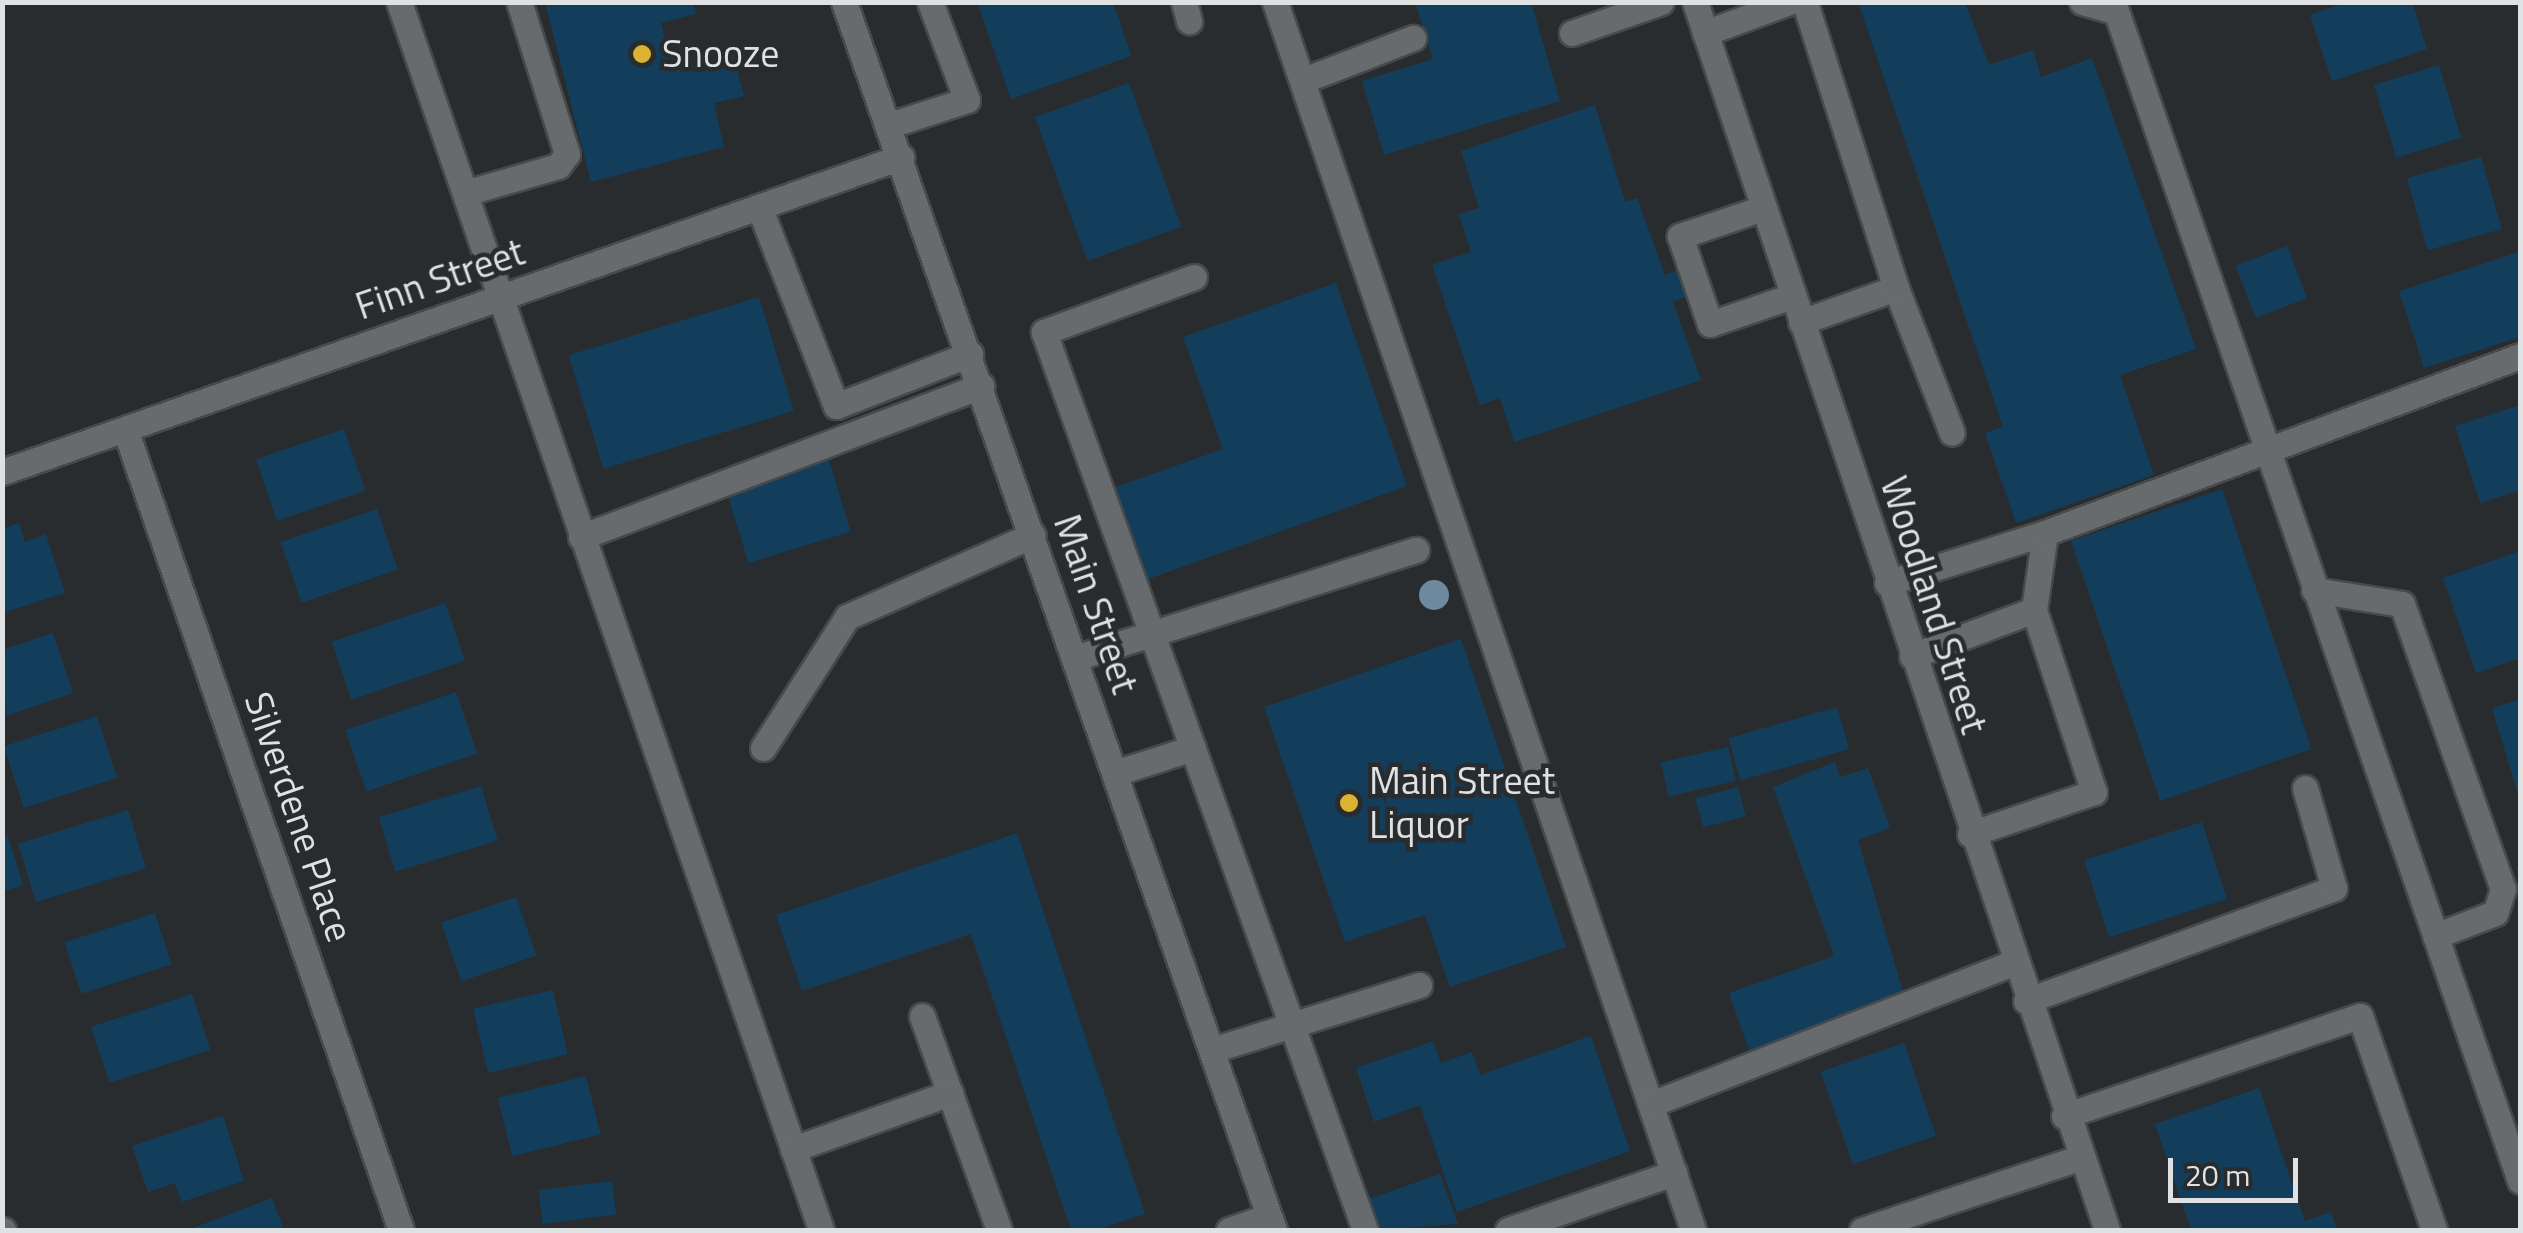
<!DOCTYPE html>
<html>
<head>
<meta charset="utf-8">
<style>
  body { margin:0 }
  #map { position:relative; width:2523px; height:1233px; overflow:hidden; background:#292c2e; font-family:"Titillium Web",sans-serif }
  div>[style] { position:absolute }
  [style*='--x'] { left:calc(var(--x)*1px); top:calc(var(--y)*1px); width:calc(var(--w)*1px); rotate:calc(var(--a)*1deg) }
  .building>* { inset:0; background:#133e5b; transform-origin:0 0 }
  .roads { filter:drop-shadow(2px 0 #47494b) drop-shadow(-2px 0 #47494b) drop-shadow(0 2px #47494b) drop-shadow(0 -2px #47494b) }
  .lane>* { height:25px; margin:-12.5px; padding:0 12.5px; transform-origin:12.5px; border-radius:12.5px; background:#686b6d }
  .street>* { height:25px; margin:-12.5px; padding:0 12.5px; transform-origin:12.5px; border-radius:12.5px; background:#686b6d }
  .secondary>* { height:25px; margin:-12.5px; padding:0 12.5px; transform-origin:12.5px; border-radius:12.5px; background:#686b6d }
  .trees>* { width:30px; height:30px; margin:-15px; border-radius:50%; background:#6f8a9e }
  .dots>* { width:28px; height:28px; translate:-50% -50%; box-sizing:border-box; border:5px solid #292c2e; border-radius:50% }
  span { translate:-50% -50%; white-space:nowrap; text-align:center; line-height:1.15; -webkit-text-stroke:9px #292c2e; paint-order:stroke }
  .poi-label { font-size:38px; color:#dfe1e3 }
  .left { translate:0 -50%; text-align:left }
  .street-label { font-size:38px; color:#dfe1e3 }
  .frame { position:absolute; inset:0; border:5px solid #dfe1e3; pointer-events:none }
  .scale { position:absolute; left:2168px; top:1158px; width:130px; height:45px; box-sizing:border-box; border:5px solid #dfe1e3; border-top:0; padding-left:12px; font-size:30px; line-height:35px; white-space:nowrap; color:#dfe1e3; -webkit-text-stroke:8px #292c2e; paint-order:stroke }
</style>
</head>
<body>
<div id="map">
  <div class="building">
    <i style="clip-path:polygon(545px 2px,693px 2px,696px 14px,661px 23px,673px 69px,733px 54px,744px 96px,714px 103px,724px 147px,591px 182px)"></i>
    <i style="clip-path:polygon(977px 2px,1113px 2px,1131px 56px,1011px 99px)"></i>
    <i style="clip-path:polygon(1415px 2px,1531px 2px,1560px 101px,1384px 155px,1362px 81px,1433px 59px)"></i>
    <i style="clip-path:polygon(1858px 2px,1965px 2px,1989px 65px,2033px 50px,2041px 77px,2092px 58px,2196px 349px,2120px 375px,2154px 475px,2016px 523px,1985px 433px,2003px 427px)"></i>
    <i style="clip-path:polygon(2346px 2px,2412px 2px,2427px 49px,2332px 81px,2310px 15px)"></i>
    <i style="left:2439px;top:65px;width:76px;height:68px;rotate:73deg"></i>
    <i style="left:1129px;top:83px;width:153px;height:100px;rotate:70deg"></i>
    <i style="clip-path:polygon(1595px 105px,1625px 202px,1637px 198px,1665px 275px,1680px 269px,1690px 295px,1673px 302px,1701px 380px,1514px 442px,1500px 398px,1480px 405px,1432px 265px,1471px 252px,1459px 214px,1479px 208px,1461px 151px)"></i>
    <i style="left:2481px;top:157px;width:75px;height:77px;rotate:74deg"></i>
    <i style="left:2287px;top:246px;width:56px;height:55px;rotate:69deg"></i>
    <i style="clip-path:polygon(2519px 252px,2520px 337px,2424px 368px,2399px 291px)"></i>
    <i style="clip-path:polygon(1336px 283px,1407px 486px,1140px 582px,1107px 490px,1223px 449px,1183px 337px)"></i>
    <i style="left:759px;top:297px;width:119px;height:199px;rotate:73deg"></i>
    <i style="clip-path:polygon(2520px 405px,2520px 490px,2480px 503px,2455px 426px)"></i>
    <i style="left:344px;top:429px;width:65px;height:93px;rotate:71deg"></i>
    <i style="left:828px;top:457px;width:78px;height:107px;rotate:73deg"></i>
    <i style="left:2222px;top:489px;width:275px;height:160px;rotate:71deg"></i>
    <i style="left:377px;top:509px;width:64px;height:102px;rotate:71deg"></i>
    <i style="clip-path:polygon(19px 523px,25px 542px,46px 534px,65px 593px,2px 613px,2px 529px)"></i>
    <i style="clip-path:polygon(2520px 551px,2520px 658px,2476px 673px,2443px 578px)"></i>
    <i style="left:445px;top:603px;width:61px;height:120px;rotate:71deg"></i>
    <i style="clip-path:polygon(53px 633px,73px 693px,6px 716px,2px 650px)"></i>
    <i style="clip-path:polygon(1461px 639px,1566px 947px,1450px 987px,1425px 915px,1345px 942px,1264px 707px)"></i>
    <i style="left:456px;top:692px;width:65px;height:117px;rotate:71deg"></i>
    <i style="clip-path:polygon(2520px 699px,2520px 801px,2492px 708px)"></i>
    <i style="left:1837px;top:707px;width:44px;height:113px;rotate:74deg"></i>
    <i style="left:97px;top:716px;width:65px;height:98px;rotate:72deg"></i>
    <i style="left:1728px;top:747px;width:35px;height:69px;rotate:77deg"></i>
    <i style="clip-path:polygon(1835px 762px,1840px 777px,1868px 768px,1890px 828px,1858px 840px,1905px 998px,1750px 1053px,1729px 993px,1834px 956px,1773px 787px)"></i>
    <i style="left:481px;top:786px;width:57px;height:107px;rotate:73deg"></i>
    <i style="left:1738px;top:787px;width:30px;height:44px;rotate:75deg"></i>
    <i style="left:128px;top:810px;width:61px;height:115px;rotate:73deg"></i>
    <i style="left:2202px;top:822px;width:81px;height:124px;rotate:72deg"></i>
    <i style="clip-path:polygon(1017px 833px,1145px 1214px,1096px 1230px,1071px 1230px,971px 934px,802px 991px,776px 915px)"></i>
    <i style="clip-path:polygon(8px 836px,23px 885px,2px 892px,2px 838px)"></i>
    <i style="left:516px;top:897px;width:62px;height:79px;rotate:71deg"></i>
    <i style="left:155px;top:913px;width:54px;height:95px;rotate:72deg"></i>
    <i style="left:553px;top:990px;width:66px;height:82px;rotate:77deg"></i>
    <i style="left:192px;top:994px;width:59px;height:106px;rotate:72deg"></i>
    <i style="clip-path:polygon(1591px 1036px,1630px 1151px,1457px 1212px,1420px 1105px,1374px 1122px,1356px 1068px,1433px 1041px,1441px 1063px,1472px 1052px,1480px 1075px)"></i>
    <i style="left:1904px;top:1043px;width:98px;height:88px;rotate:71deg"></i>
    <i style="left:586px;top:1076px;width:60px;height:91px;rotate:76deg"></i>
    <i style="clip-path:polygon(2259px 1088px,2305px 1221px,2331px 1212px,2337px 1230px,2191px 1230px,2155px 1124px)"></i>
    <i style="clip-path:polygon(223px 1116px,244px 1181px,182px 1202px,175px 1183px,148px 1192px,132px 1146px)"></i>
    <i style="clip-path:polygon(1440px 1174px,1458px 1224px,1380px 1230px,1369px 1199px)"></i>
    <i style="left:612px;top:1181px;width:34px;height:74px;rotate:83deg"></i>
    <i style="clip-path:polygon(272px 1198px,284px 1230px,188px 1230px)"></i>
  </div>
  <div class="roads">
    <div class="lane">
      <i style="--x:399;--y:2;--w:1298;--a:71.03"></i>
      <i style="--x:1184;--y:2;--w:20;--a:75"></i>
      <i style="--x:1275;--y:2;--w:1297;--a:71.2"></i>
      <i style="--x:2082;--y:2;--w:35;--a:16"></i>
      <i style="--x:2113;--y:2;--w:1247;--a:70.95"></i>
      <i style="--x:1572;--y:33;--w:94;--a:-19.2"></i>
      <i style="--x:1705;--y:33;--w:90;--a:-20.3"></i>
      <i style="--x:1304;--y:80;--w:117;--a:-21.1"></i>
      <i style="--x:890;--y:125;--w:81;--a:-18"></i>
      <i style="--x:967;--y:100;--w:105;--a:-110.7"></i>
      <i style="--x:465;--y:193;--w:97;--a:-16.2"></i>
      <i style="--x:558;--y:166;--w:15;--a:-53"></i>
      <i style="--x:567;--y:154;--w:159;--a:-107.5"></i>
      <i style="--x:1763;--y:208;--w:88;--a:161.4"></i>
      <i style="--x:1680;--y:236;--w:93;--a:71.2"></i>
      <i style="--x:1710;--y:324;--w:87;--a:-18.9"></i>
      <i style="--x:760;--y:209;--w:211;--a:68.9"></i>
      <i style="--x:836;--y:406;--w:144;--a:-21.2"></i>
      <i style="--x:1194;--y:277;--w:160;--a:159.9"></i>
      <i style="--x:1044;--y:332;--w:954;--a:70.33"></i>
      <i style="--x:1896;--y:288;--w:155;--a:68.9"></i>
      <i style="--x:1801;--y:322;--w:101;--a:-19.7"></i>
      <i style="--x:1896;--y:288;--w:300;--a:-107.7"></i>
      <i style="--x:581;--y:537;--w:428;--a:-20.7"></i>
      <i style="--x:1887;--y:583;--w:166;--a:-17.6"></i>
      <i style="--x:2314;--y:590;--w:89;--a:9"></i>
      <i style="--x:2402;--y:604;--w:302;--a:70.5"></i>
      <i style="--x:2503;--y:889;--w:25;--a:108"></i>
      <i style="--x:2495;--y:913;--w:64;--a:159"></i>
      <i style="--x:2034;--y:610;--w:78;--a:-81.9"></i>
      <i style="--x:2045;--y:533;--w:507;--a:-20.44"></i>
      <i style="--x:1912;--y:656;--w:130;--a:-20.7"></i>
      <i style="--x:2034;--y:610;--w:192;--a:71.8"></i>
      <i style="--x:2094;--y:792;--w:131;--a:161.3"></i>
      <i style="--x:1075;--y:658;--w:358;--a:-17.6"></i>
      <i style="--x:763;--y:748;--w:156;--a:-57.3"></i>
      <i style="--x:847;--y:617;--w:203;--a:-23.8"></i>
      <i style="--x:1115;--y:773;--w:82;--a:-17.8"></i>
      <i style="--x:2026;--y:1001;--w:328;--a:-20.1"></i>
      <i style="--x:2334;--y:888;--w:104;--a:-106.2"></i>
      <i style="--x:922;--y:1016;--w:227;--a:70.2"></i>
      <i style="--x:1212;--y:1050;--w:217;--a:-17.4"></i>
      <i style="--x:1651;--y:1104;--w:388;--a:-21.3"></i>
      <i style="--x:2064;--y:1116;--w:312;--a:-18.7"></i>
      <i style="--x:2360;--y:1016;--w:226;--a:70.9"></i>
      <i style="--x:793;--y:1149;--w:167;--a:-19.6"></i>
      <i style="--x:2;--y:1230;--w:1;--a:0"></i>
      <i style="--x:1229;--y:1230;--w:42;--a:-19.3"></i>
      <i style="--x:1508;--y:1230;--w:176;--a:-19"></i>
      <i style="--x:1862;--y:1230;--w:228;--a:-18.4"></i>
    </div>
    <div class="street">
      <i style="--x:125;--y:429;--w:847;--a:70.99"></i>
      <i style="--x:2;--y:472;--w:953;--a:-19.31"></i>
    </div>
    <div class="secondary">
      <i style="--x:844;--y:2;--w:1301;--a:70.7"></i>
      <i style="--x:1695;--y:2;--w:1295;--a:71.45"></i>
    </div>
  </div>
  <div class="trees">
    <i style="left:1434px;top:595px"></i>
  </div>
  <div class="dots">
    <i style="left:642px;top:54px;background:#dcb233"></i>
    <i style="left:1349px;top:803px;background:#dcb233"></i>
  </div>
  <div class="poi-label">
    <span class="left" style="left:662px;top:54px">Snooze</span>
    <span class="left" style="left:1369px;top:803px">Main Street<br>Liquor</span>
  </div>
  <div class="street-label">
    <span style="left:440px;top:279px;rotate:-19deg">Finn Street</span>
    <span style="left:1096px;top:604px;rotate:71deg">Main Street</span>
    <span style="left:1934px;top:605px;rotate:72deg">Woodland Street</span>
    <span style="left:299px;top:817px;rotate:71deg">Silverdene Place</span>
  </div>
  <div class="frame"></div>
  <div class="scale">20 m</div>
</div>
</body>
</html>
